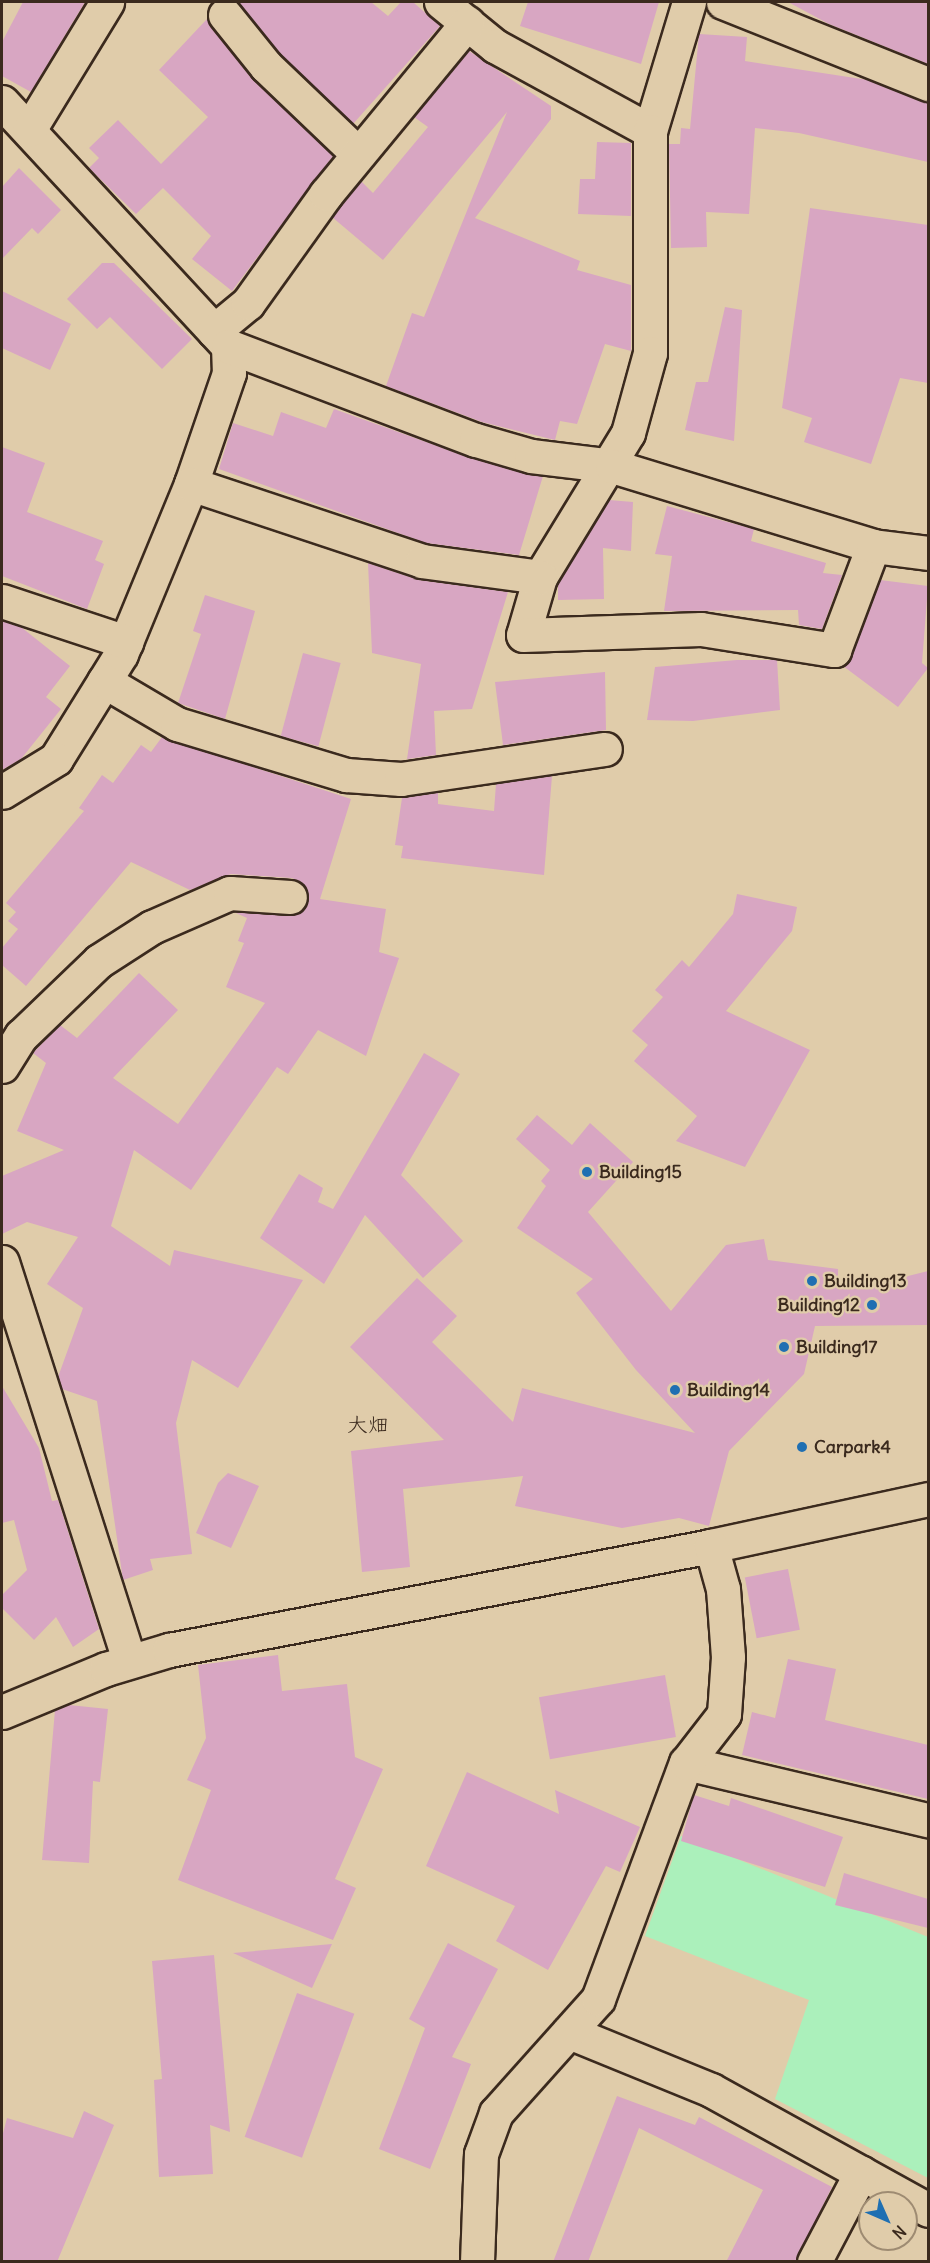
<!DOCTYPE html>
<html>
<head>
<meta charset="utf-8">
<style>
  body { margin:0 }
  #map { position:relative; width:930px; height:2263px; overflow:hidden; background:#e0ccaa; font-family:Delius,"Klee One",sans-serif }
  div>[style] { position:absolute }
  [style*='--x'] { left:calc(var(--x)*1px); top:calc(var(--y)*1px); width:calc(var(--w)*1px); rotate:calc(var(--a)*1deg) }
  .green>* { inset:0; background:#abf0bb }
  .building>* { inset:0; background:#d8a6c2; transform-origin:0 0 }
  .roads { filter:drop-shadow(2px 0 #3b2a1e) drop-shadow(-2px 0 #3b2a1e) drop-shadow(0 2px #3b2a1e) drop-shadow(0 -2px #3b2a1e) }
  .minor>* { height:33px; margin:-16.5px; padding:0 16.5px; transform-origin:16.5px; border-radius:16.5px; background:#e0ccaa }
  .dots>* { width:16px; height:16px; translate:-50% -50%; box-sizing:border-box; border:3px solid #e0ccaa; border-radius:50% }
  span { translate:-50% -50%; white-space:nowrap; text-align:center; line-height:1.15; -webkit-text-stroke:4.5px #e0ccaa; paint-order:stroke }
  .poi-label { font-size:18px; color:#3b2a1e; font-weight:700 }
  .left { translate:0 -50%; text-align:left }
  .right { translate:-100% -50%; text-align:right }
  .quarter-label { font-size:21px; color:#3b2a1e }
  .frame { position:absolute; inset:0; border:3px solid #3b2a1e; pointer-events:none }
  .north { position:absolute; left:858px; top:2191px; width:60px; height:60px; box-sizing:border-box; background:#e0ccaa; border:2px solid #9e8b72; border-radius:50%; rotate:135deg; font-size:16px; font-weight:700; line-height:24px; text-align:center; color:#3b2a1e }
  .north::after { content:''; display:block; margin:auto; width:21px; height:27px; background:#1f6fb2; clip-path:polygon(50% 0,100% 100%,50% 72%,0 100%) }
</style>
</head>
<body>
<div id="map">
  <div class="green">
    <i style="clip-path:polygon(681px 1836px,928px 1937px,928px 2178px,775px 2099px,809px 2000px,645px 1936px)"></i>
  </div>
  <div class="building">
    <i style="clip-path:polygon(23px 2px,85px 2px,31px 92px,2px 76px,2px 42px)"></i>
    <i style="clip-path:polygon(237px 2px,371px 2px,388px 16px,401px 2px,413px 2px,440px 26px,353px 124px,280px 53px)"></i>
    <i style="clip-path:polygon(528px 2px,659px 2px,641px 64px,520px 26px)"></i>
    <i style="clip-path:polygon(788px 2px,928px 2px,928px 64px,829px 24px)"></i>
    <i style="clip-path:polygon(207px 19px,251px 78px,333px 156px,232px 291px,192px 259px,211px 236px,163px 188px,136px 214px,89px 168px,99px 158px,89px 148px,118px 120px,161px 164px,208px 117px,159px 70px)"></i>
    <i style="clip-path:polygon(699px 34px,747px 37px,745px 61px,868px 80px,928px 102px,928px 162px,799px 133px,755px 128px,749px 214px,706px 212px,707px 247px,671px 248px,669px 144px,680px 144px,681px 128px,690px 129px)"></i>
    <i style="clip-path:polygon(469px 51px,551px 106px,551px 119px,475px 218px,580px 261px,577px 270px,631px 285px,631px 351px,605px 344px,577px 424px,560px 421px,555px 440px,482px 422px,386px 386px,412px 313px,424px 317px,507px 112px,383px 260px,332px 217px,361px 181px,373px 193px,428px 127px,414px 117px)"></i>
    <i style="clip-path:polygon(597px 142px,631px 143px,631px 216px,578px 214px,580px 179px,595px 179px)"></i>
    <i style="clip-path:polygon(19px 168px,61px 210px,38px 234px,32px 228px,2px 259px,2px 187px)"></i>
    <i style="clip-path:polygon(810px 208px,928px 225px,928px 383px,900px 378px,871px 464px,804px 442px,812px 418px,782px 408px)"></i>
    <i style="clip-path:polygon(102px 263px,114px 263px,192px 339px,162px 369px,110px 317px,97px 329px,67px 299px)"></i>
    <i style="clip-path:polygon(2px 291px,71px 324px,50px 370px,2px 348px)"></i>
    <i style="clip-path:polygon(725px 307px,742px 310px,734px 441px,685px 430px,696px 382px,708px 382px)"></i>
    <i style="clip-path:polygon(334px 409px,471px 458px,543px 476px,519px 555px,426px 543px,219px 469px,233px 423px,273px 436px,281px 412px,326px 428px)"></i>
    <i style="clip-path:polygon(2px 447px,45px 463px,27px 512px,103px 541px,95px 560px,104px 564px,87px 609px,2px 576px)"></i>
    <i style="clip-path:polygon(609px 500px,633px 502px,631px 551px,603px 548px,604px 599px,558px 600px,558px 584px)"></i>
    <i style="clip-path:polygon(667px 506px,754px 529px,751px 541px,826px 563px,823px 573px,842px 575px,822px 629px,799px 625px,798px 610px,664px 611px,672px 556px,655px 554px)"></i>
    <i style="clip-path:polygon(368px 563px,419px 580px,508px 592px,472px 709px,434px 711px,436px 755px,407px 759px,421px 664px,372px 653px)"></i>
    <i style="clip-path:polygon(880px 580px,928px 586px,922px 663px,928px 668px,898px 707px,843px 666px,852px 657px)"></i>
    <i style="clip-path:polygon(205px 595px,255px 611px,225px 719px,178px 703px,201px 634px,193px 631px)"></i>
    <i style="clip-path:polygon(2px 621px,21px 627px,70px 666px,46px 697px,61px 709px,21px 759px,2px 770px)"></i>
    <i style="left:303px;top:653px;width:39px;height:86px;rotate:15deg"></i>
    <i style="clip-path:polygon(737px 660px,777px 660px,780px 710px,693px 721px,647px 720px,655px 667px)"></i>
    <i style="clip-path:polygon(605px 672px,606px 730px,503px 745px,495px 682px)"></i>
    <i style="clip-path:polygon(162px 737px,351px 799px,320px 899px,386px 909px,379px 952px,399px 958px,366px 1056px,318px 1030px,288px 1074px,277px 1067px,191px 1190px,134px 1150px,111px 1226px,170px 1266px,174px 1250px,303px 1280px,238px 1388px,192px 1360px,176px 1423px,192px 1554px,150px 1559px,153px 1570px,123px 1580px,97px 1401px,62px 1389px,58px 1377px,83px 1308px,47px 1284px,78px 1237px,27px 1222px,2px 1234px,2px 1176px,64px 1150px,17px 1131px,46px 1063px,33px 1053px,60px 1025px,77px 1038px,139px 973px,178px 1010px,113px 1078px,178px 1124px,265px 1003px,226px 987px,244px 943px,238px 941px,247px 918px,234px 912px,289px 916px,305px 908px,309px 898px,301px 882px,292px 878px,231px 874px,190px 890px,131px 862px,26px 986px,2px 965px,2px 948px,18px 929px,8px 921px,16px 912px,6px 903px,84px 811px,79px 808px,102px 775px,113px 783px,141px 745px,151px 752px)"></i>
    <i style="clip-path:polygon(552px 776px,544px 875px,401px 858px,403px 846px,395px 845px,402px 798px,438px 793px,438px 804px,494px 811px,496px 784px)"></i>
    <i style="clip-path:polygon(737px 894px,797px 907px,792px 931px,726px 1011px,810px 1050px,745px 1167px,676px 1141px,697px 1116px,634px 1061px,648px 1045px,632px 1031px,663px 997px,655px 990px,682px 960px,689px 967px,733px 914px)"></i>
    <i style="clip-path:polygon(424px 1053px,460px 1074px,401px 1175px,463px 1241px,423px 1278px,365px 1215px,324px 1284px,260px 1238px,299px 1174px,323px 1188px,318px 1202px,333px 1209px)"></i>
    <i style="clip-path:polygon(537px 1115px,572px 1145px,590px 1123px,633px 1162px,588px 1212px,671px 1311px,726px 1245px,764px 1239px,768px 1260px,838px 1269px,838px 1278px,880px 1283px,928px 1271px,928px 1325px,815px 1326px,804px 1374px,729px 1451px,709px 1526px,679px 1518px,622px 1528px,515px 1506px,523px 1476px,403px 1489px,410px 1567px,362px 1572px,351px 1451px,444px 1440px,350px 1347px,417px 1278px,457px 1316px,432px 1342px,513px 1422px,522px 1388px,695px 1433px,636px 1370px,576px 1293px,593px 1279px,517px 1228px,546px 1186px,541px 1181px,550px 1170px,516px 1139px)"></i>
    <i style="clip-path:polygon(2px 1386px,39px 1448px,52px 1501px,58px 1500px,99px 1629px,73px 1647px,56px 1617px,34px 1640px,2px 1608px,2px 1595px,27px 1570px,14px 1520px,2px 1523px)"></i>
    <i style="clip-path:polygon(228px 1473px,259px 1486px,231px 1548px,196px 1533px,218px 1483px)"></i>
    <i style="left:788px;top:1569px;width:62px;height:44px;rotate:79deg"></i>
    <i style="clip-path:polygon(278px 1655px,282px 1691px,347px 1684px,355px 1757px,383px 1769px,335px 1879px,356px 1888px,333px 1940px,178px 1880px,211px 1790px,187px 1780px,206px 1738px,198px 1665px)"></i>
    <i style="clip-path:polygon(788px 1659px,836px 1669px,825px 1720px,928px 1745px,928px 1799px,742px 1755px,752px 1712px,775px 1718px)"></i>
    <i style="left:665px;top:1675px;width:63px;height:128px;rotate:80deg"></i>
    <i style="clip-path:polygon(69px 1705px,108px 1709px,100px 1782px,93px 1781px,89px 1863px,42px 1860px,55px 1710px)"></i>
    <i style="clip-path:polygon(467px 1772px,559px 1814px,555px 1790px,640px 1827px,620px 1872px,606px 1866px,548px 1970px,496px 1941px,515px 1906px,426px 1866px)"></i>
    <i style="clip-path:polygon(694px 1795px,729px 1806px,731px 1798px,843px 1837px,825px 1887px,681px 1841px)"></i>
    <i style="clip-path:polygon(844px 1873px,928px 1899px,928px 1928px,835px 1905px)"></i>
    <i style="clip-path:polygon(448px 1943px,498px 1969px,452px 2057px,471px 2064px,430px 2169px,379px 2149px,425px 2028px,409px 2019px)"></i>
    <i style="clip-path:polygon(332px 1944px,312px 1988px,233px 1953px)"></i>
    <i style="clip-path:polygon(214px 1955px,230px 2132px,210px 2125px,213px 2174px,159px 2177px,154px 2080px,162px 2079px,152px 1961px)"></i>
    <i style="left:297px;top:1993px;width:61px;height:153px;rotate:20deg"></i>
    <i style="clip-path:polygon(617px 2096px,695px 2125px,699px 2117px,832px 2187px,795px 2262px,726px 2262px,763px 2190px,639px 2128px,588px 2262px,553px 2262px)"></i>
    <i style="clip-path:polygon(84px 2111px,114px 2125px,57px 2262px,2px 2262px,2px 2137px,7px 2118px,73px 2138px)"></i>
  </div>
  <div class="roads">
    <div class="minor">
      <i style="--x:441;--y:2;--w:70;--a:39.2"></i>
      <i style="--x:495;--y:46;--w:177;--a:28.7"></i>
      <i style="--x:689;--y:2;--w:135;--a:106.8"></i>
      <i style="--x:650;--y:131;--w:222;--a:90"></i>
      <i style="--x:650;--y:353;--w:83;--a:105.4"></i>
      <i style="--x:628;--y:433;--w:169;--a:121.4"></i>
      <i style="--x:540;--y:577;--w:60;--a:106.3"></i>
      <i style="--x:523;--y:635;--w:178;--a:-1.9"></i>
      <i style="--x:701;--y:629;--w:135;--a:9"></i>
      <i style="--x:834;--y:650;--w:111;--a:-69.4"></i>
      <i style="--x:723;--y:2;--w:221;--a:21.8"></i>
      <i style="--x:225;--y:15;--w:65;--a:51.2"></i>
      <i style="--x:266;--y:66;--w:127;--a:43.7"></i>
      <i style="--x:2;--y:102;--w:333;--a:47.2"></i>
      <i style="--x:228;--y:346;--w:27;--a:88"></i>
      <i style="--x:229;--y:373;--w:117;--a:108.9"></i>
      <i style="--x:191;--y:484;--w:184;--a:112.4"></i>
      <i style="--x:121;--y:654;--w:123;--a:121.8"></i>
      <i style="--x:56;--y:759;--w:63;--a:148.6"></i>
      <i style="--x:29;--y:130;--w:150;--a:-58.6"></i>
      <i style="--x:214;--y:331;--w:44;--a:-39.5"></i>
      <i style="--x:248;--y:303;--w:134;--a:-54.4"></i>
      <i style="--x:326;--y:194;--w:222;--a:-50.5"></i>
      <i style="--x:228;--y:346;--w:265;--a:20.8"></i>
      <i style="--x:476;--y:440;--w:57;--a:16.2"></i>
      <i style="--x:531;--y:456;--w:82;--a:7"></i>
      <i style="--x:612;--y:466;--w:273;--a:17"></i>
      <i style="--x:873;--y:546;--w:55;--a:7.3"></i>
      <i style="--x:191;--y:484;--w:243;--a:18.4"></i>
      <i style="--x:422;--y:561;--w:119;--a:7.7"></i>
      <i style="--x:2;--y:601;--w:131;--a:18.3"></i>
      <i style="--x:104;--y:681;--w:85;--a:30.5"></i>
      <i style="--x:177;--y:724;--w:177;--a:16.8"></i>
      <i style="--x:346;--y:775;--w:55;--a:4.2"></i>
      <i style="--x:401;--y:779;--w:206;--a:-8.4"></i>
      <i style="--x:2;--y:1066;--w:36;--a:-58"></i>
      <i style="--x:21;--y:1036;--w:108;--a:-43.9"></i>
      <i style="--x:99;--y:961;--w:63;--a:-32.7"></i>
      <i style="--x:152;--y:927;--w:85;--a:-23.6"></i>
      <i style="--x:230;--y:893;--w:60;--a:3.8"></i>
      <i style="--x:2;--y:1262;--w:419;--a:72.3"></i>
      <i style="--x:2;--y:1712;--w:113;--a:-22.5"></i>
      <i style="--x:106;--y:1669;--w:66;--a:-16.8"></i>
      <i style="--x:169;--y:1650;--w:552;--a:-10.86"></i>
      <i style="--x:711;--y:1546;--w:222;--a:-12.2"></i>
      <i style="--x:686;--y:1763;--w:249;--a:13.3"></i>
      <i style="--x:569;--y:2032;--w:153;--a:22.2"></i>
      <i style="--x:711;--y:2090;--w:248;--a:28.9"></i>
      <i style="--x:477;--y:2262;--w:108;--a:-87.9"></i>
      <i style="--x:481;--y:2154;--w:44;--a:-69.9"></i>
      <i style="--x:496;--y:2113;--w:153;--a:-48.2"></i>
      <i style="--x:598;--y:1999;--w:252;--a:-69.6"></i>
      <i style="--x:686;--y:1763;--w:62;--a:-52.2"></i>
      <i style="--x:724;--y:1714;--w:57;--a:-86"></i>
      <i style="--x:728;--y:1657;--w:68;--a:-94.2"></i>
      <i style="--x:723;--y:1589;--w:45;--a:-105.6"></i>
      <i style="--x:814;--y:2262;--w:101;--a:-62.2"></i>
    </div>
  </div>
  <div class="dots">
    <i style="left:587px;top:1172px;background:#1f6fb2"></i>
    <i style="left:812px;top:1281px;background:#1f6fb2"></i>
    <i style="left:872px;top:1305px;background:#1f6fb2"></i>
    <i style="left:784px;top:1347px;background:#1f6fb2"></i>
    <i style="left:675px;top:1390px;background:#1f6fb2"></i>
    <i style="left:802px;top:1447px;background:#1f6fb2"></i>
  </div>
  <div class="poi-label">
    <span class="left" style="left:599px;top:1172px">Building15</span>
    <span class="left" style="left:824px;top:1281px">Building13</span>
    <span class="right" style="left:860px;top:1305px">Building12</span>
    <span class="left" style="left:796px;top:1347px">Building17</span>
    <span class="left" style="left:687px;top:1390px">Building14</span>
    <span class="left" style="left:814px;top:1447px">Carpark4</span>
  </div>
  <div class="quarter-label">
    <span style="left:368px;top:1425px">大畑</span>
  </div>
  <div class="frame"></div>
  <div class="north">N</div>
</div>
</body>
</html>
